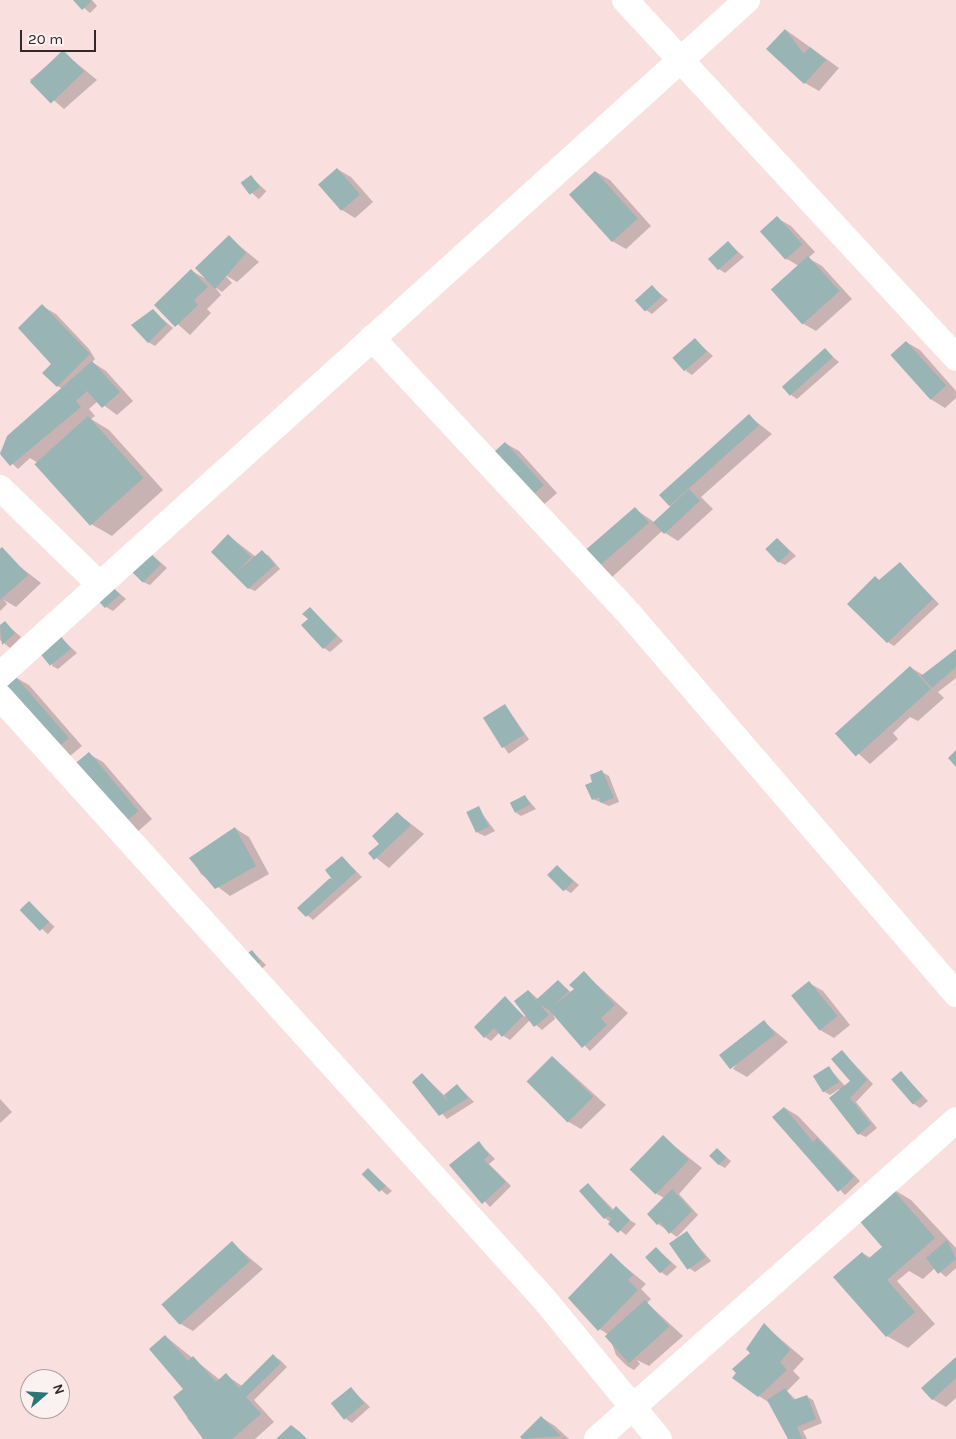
<!DOCTYPE html>
<html>
<head>
<meta charset="utf-8">
<style>
  body { margin:0 }
  #map { position:relative; width:956px; height:1439px; overflow:hidden; background:#fadfdf; font-family:Karla,sans-serif }
  div>[style] { position:absolute }
  [style*='--x'] { left:calc(var(--x)*1px); top:calc(var(--y)*1px); width:calc(var(--w)*1px); rotate:calc(var(--a)*1deg) }
  .shadow>* { inset:0; background:#0003; transform-origin:0 0 }
  .building>* { inset:0; background:#99b4b4; transform-origin:0 0 }
  .street>* { height:26px; margin:-13px; padding:0 13px; transform-origin:13px; border-radius:13px; background:#fff }
  span { translate:-50% -50%; white-space:nowrap; text-align:center; line-height:1.15; -webkit-text-stroke:4.5px #fcf1f1; paint-order:stroke }
  .north { position:absolute; left:20px; top:1369px; width:50px; height:50px; box-sizing:border-box; background:#fcf1f1; border:1px solid #aba1a1; border-radius:50%; rotate:71deg; font-size:14px; font-weight:700; line-height:20px; text-align:center; color:#322828 }
  .north::after { content:''; display:block; margin:auto; width:18px; height:22px; background:#2c7677; clip-path:polygon(50% 0,100% 100%,50% 72%,0 100%) }
  .scale { position:absolute; left:20px; top:30px; width:76px; height:22px; box-sizing:border-box; border:2px solid #322828; border-top:0; padding-left:6px; font-size:15px; line-height:18px; white-space:nowrap; color:#322828; -webkit-text-stroke:4px #fcf1f1; paint-order:stroke }
</style>
</head>
<body>
<div id="map">
  <div class="shadow">
    <i style="clip-path:polygon(75px 0,92px 0,97px 6px,90px 13px)"></i>
    <i style="clip-path:polygon(786px 30px,839px 68px,819px 91px,805px 83px)"></i>
    <i style="clip-path:polygon(63px 52px,97px 80px,64px 109px,30px 80px)"></i>
    <i style="clip-path:polygon(337px 169px,351px 177px,373px 202px,355px 218px,342px 210px)"></i>
    <i style="clip-path:polygon(596px 172px,610px 180px,651px 226px,626px 249px,612px 241px)"></i>
    <i style="left:251px;top:177px;width:21px;height:11px;rotate:43deg"></i>
    <i style="clip-path:polygon(777px 218px,791px 226px,815px 252px,808px 258px,822px 266px,852px 299px,816px 331px,802px 323px,773px 290px,799px 266px,785px 258px)"></i>
    <i style="clip-path:polygon(229px 237px,259px 262px,237px 282px,225px 275px,232px 283px,222px 292px,215px 287px,221px 295px,207px 309px,211px 313px,190px 335px,156px 305px,192px 271px,206px 279px)"></i>
    <i style="clip-path:polygon(728px 243px,744px 257px,725px 273px,719px 269px)"></i>
    <i style="clip-path:polygon(652px 287px,668px 300px,652px 314px,646px 310px)"></i>
    <i style="clip-path:polygon(42px 306px,56px 314px,89px 349px,95px 359px,92px 362px,106px 371px,133px 401px,117px 415px,98px 401px,89px 409px,95px 416px,91px 419px,109px 430px,163px 490px,112px 536px,91px 524px,38px 463px,30px 458px,18px 469px,0 452px,62px 389px,58px 386px)"></i>
    <i style="clip-path:polygon(153px 311px,173px 328px,155px 346px,148px 342px)"></i>
    <i style="clip-path:polygon(695px 340px,713px 356px,692px 375px,686px 371px)"></i>
    <i style="clip-path:polygon(906px 342px,920px 350px,956px 391px,956px 398px,945px 408px,932px 400px,892px 355px)"></i>
    <i style="clip-path:polygon(825px 350px,839px 362px,797px 399px,791px 395px)"></i>
    <i style="clip-path:polygon(749px 416px,772px 434px,701px 497px,713px 509px,678px 541px,662px 531px,609px 580px,595px 572px,635px 509px,654px 522px,671px 507px,661px 495px)"></i>
    <i style="clip-path:polygon(505px 443px,519px 451px,557px 493px,541px 507px)"></i>
    <i style="clip-path:polygon(229px 536px,256px 557px,262px 552px,269px 556px,280px 569px,255px 591px,248px 588px,238px 576px)"></i>
    <i style="clip-path:polygon(778px 539px,796px 556px,785px 565px,779px 562px)"></i>
    <i style="clip-path:polygon(0 551px,41px 583px,16px 607px,4px 600px,7px 604px,0 611px)"></i>
    <i style="clip-path:polygon(150px 553px,167px 568px,150px 585px,143px 582px)"></i>
    <i style="clip-path:polygon(900px 563px,939px 604px,894px 646px,888px 642px,875px 578px,881px 581px)"></i>
    <i style="clip-path:polygon(111px 586px,126px 599px,113px 611px,106px 607px)"></i>
    <i style="clip-path:polygon(310px 608px,343px 641px,330px 652px,324px 648px,310px 619px)"></i>
    <i style="clip-path:polygon(5px 623px,21px 637px,10px 648px,0 640px,0 627px)"></i>
    <i style="clip-path:polygon(59px 636px,77px 653px,58px 669px,52px 666px)"></i>
    <i style="clip-path:polygon(956px 651px,956px 678px,938px 692px,944px 698px,918px 721px,910px 717px,893px 733px,898px 739px,870px 764px,838px 735px,910px 667px,923px 675px)"></i>
    <i style="clip-path:polygon(15px 677px,29px 685px,82px 746px,70px 756px,3px 687px)"></i>
    <i style="left:505px;top:705px;width:42px;height:25px;rotate:55deg"></i>
    <i style="clip-path:polygon(89px 754px,103px 762px,152px 819px,136px 833px)"></i>
    <i style="clip-path:polygon(602px 772px,609px 776px,619px 802px,609px 806px,593px 799px,594px 782px)"></i>
    <i style="clip-path:polygon(525px 796px,536px 809px,521px 816px,515px 812px)"></i>
    <i style="clip-path:polygon(478px 808px,495px 831px,485px 836px,478px 833px)"></i>
    <i style="clip-path:polygon(397px 813px,424px 834px,389px 868px,370px 853px,381px 844px)"></i>
    <i style="clip-path:polygon(236px 829px,249px 837px,269px 874px,230px 896px,201px 874px,191px 858px)"></i>
    <i style="clip-path:polygon(342px 857px,362px 877px,313px 920px,299px 908px,333px 877px)"></i>
    <i style="clip-path:polygon(557px 866px,579px 885px,571px 893px,564px 889px)"></i>
    <i style="left:29px;top:903px;width:35px;height:10px;rotate:43deg"></i>
    <i style="clip-path:polygon(252px 951px,266px 965px,258px 972px)"></i>
    <i style="clip-path:polygon(584px 973px,628px 1013px,590px 1051px,552px 1012px,555px 1019px,542px 1030px,530px 1020px,510px 1040px,499px 1033px,491px 1041px,485px 1037px,505px 998px,525px 1017px,529px 991px,539px 1000px,558px 982px,572px 993px)"></i>
    <i style="clip-path:polygon(809px 983px,823px 991px,850px 1025px,834px 1038px,820px 1030px)"></i>
    <i style="clip-path:polygon(764px 1022px,788px 1042px,747px 1077px,733px 1069px)"></i>
    <i style="clip-path:polygon(842px 1051px,873px 1084px,856px 1102px,877px 1128px,866px 1137px,859px 1134px,839px 1089px,830px 1095px,823px 1091px,829px 1068px,845px 1086px,851px 1081px)"></i>
    <i style="clip-path:polygon(553px 1057px,606px 1105px,581px 1129px,567px 1121px)"></i>
    <i style="clip-path:polygon(901px 1073px,928px 1101px,920px 1108px,914px 1104px)"></i>
    <i style="clip-path:polygon(422px 1074px,447px 1098px,457px 1085px,474px 1102px,447px 1119px,413px 1082px)"></i>
    <i style="clip-path:polygon(0 1099px,12px 1112px,0 1123px)"></i>
    <i style="clip-path:polygon(785px 1108px,798px 1116px,860px 1181px,845px 1195px,773px 1118px)"></i>
    <i style="clip-path:polygon(evenodd,663px 1137px,702px 1168px,679px 1194px,698px 1215px,677px 1237px,658px 1224px,664px 1198px,657px 1194px,663px 1137px,673px 1208px,676px 1211px,660px 1222px,673px 1208px)"></i>
    <i style="clip-path:polygon(479px 1143px,495px 1159px,489px 1164px,511px 1186px,490px 1207px,451px 1165px)"></i>
    <i style="clip-path:polygon(717px 1149px,731px 1161px,725px 1168px,718px 1164px)"></i>
    <i style="clip-path:polygon(369px 1170px,392px 1191px,387px 1195px,364px 1175px)"></i>
    <i style="clip-path:polygon(588px 1184px,614px 1210px,636px 1224px,626px 1235px,605px 1218px)"></i>
    <i style="clip-path:polygon(891px 1188px,911px 1200px,956px 1248px,956px 1268px,946px 1277px,935px 1268px,923px 1279px,909px 1271px,897px 1281px,935px 1324px,908px 1348px,887px 1336px,862px 1253px,871px 1258px,882px 1248px)"></i>
    <i style="clip-path:polygon(687px 1233px,711px 1261px,695px 1272px,689px 1268px)"></i>
    <i style="clip-path:polygon(232px 1243px,263px 1269px,193px 1331px,179px 1323px)"></i>
    <i style="clip-path:polygon(656px 1248px,677px 1267px,667px 1276px,661px 1272px)"></i>
    <i style="clip-path:polygon(611px 1255px,646px 1284px,641px 1289px,651px 1299px,647px 1303px,683px 1336px,649px 1366px,637px 1360px,640px 1364px,634px 1370px,627px 1366px,616px 1355px,609px 1335px,598px 1328px)"></i>
    <i style="clip-path:polygon(764px 1325px,804px 1359px,793px 1371px,800px 1378px,787px 1391px,796px 1400px,806px 1396px,813px 1400px,822px 1423px,803px 1431px,807px 1439px,789px 1439px,770px 1403px,759px 1396px,752px 1353px)"></i>
    <i style="clip-path:polygon(165px 1336px,220px 1380px,226px 1375px,242px 1386px,273px 1356px,280px 1360px,287px 1367px,254px 1400px,274px 1422px,255px 1439px,206px 1439px,187px 1418px,191px 1415px,188px 1393px)"></i>
    <i style="clip-path:polygon(956px 1359px,956px 1398px,946px 1407px,932px 1399px)"></i>
    <i style="clip-path:polygon(351px 1389px,370px 1407px,352px 1423px,346px 1419px)"></i>
    <i style="clip-path:polygon(542px 1418px,555px 1426px,569px 1439px,524px 1439px)"></i>
  </div>
  <div class="building">
    <i style="clip-path:polygon(73px 0,90px 0,91px 2px,82px 10px)"></i>
    <i style="clip-path:polygon(785px 29px,804px 54px,810px 47px,826px 60px,804px 84px,766px 49px)"></i>
    <i style="left:63px;top:50px;width:30px;height:46px;rotate:46deg"></i>
    <i style="left:337px;top:168px;width:35px;height:25px;rotate:49deg"></i>
    <i style="left:595px;top:171px;width:64px;height:35px;rotate:48deg"></i>
    <i style="left:251px;top:175px;width:15px;height:13px;rotate:53deg"></i>
    <i style="left:777px;top:216px;width:38px;height:23px;rotate:48deg"></i>
    <i style="clip-path:polygon(229px 235px,246px 253px,215px 289px,195px 268px)"></i>
    <i style="left:728px;top:241px;width:15px;height:27px;rotate:48deg"></i>
    <i style="left:808px;top:256px;width:47px;height:50px;rotate:48deg"></i>
    <i style="clip-path:polygon(191px 269px,208px 287px,194px 300px,198px 305px,175px 327px,154px 305px)"></i>
    <i style="left:652px;top:285px;width:15px;height:23px;rotate:48deg"></i>
    <i style="clip-path:polygon(42px 304px,90px 354px,57px 387px,42px 373px,51px 364px,18px 328px)"></i>
    <i style="clip-path:polygon(153px 309px,167px 324px,148px 343px,131px 325px)"></i>
    <i style="left:695px;top:338px;width:18px;height:30px;rotate:49deg"></i>
    <i style="left:906px;top:341px;width:60px;height:21px;rotate:48deg"></i>
    <i style="left:825px;top:348px;width:12px;height:58px;rotate:48deg"></i>
    <i style="clip-path:polygon(92px 361px,120px 392px,102px 408px,87px 391px,76px 401px,81px 407px,10px 466px,0 454px,7px 436px)"></i>
    <i style="left:749px;top:414px;width:15px;height:121px;rotate:48deg"></i>
    <i style="left:88px;top:416px;width:83px;height:72px;rotate:48deg"></i>
    <i style="left:505px;top:442px;width:58px;height:23px;rotate:48deg"></i>
    <i style="left:689px;top:489px;width:16px;height:49px;rotate:47deg"></i>
    <i style="left:635px;top:507px;width:21px;height:74px;rotate:49deg"></i>
    <i style="clip-path:polygon(228px 534px,251px 557px,238px 571px,262px 550px,275px 565px,248px 589px,211px 552px)"></i>
    <i style="left:777px;top:538px;width:19px;height:16px;rotate:47deg"></i>
    <i style="clip-path:polygon(2px 547px,28px 575px,0 600px,0 549px)"></i>
    <i style="left:149px;top:552px;width:17px;height:26px;rotate:45deg"></i>
    <i style="clip-path:polygon(900px 562px,933px 599px,887px 643px,847px 604px,875px 576px,879px 580px)"></i>
    <i style="left:111px;top:585px;width:13px;height:20px;rotate:48deg"></i>
    <i style="clip-path:polygon(310px 607px,337px 636px,323px 649px,301px 625px,308px 619px,302px 614px)"></i>
    <i style="clip-path:polygon(5px 621px,15px 633px,2px 645px,0 625px)"></i>
    <i style="left:59px;top:634px;width:19px;height:27px;rotate:51deg"></i>
    <i style="clip-path:polygon(956px 649px,956px 667px,932px 688px,921px 676px)"></i>
    <i style="left:910px;top:666px;width:31px;height:101px;rotate:48deg"></i>
    <i style="left:15px;top:676px;width:82px;height:17px;rotate:49deg"></i>
    <i style="left:505px;top:704px;width:36px;height:26px;rotate:58deg"></i>
    <i style="clip-path:polygon(956px 750px,956px 767px,948px 758px)"></i>
    <i style="left:89px;top:752px;width:77px;height:23px;rotate:50deg"></i>
    <i style="clip-path:polygon(602px 770px,614px 798px,601px 803px,599px 797px,592px 800px,585px 785px,592px 782px,590px 775px)"></i>
    <i style="left:525px;top:795px;width:11px;height:17px;rotate:63deg"></i>
    <i style="left:479px;top:806px;width:23px;height:14px;rotate:65deg"></i>
    <i style="clip-path:polygon(397px 812px,411px 825px,374px 860px,368px 853px,379px 844px,372px 836px)"></i>
    <i style="clip-path:polygon(235px 827px,256px 866px,215px 889px,189px 858px)"></i>
    <i style="clip-path:polygon(342px 856px,356px 872px,306px 917px,297px 908px,330px 878px,335px 883px,325px 870px)"></i>
    <i style="left:557px;top:865px;width:23px;height:14px;rotate:45deg"></i>
    <i style="left:29px;top:901px;width:29px;height:13px;rotate:46deg"></i>
    <i style="left:252px;top:950px;width:14px;height:13px;rotate:54deg"></i>
    <i style="clip-path:polygon(584px 971px,615px 1005px,601px 1018px,607px 1025px,582px 1048px,549px 1010px,540px 1005px,549px 1015px,534px 1027px,514px 1001px,528px 990px,536px 1000px,558px 980px,569px 991px,553px 1006px,574px 989px,569px 985px)"></i>
    <i style="left:809px;top:981px;width:45px;height:23px;rotate:51deg"></i>
    <i style="clip-path:polygon(505px 996px,523px 1016px,502px 1037px,494px 1028px,484px 1038px,474px 1027px)"></i>
    <i style="left:764px;top:1020px;width:18px;height:57px;rotate:52deg"></i>
    <i style="clip-path:polygon(842px 1050px,867px 1080px,850px 1098px,871px 1124px,858px 1135px,829px 1098px,850px 1081px,831px 1059px)"></i>
    <i style="left:552px;top:1056px;width:58px;height:36px;rotate:45deg"></i>
    <i style="left:829px;top:1066px;width:19px;height:19px;rotate:58deg"></i>
    <i style="left:901px;top:1071px;width:33px;height:13px;rotate:49deg"></i>
    <i style="clip-path:polygon(422px 1073px,450px 1104px,444px 1095px,457px 1084px,468px 1098px,439px 1116px,412px 1082px)"></i>
    <i style="clip-path:polygon(784px 1107px,813px 1142px,817px 1138px,854px 1177px,838px 1192px,772px 1117px)"></i>
    <i style="left:663px;top:1135px;width:36px;height:48px;rotate:44deg"></i>
    <i style="clip-path:polygon(479px 1141px,489px 1155px,484px 1160px,506px 1182px,482px 1204px,449px 1165px)"></i>
    <i style="left:717px;top:1148px;width:13px;height:11px;rotate:45deg"></i>
    <i style="left:368px;top:1168px;width:25px;height:9px;rotate:45deg"></i>
    <i style="clip-path:polygon(588px 1183px,612px 1211px,616px 1206px,630px 1220px,618px 1233px,608px 1224px,612px 1219px,608px 1216px,604px 1219px,579px 1191px)"></i>
    <i style="clip-path:polygon(890px 1186px,935px 1238px,887px 1280px,915px 1312px,886px 1337px,833px 1277px,862px 1252px,868px 1259px,882px 1247px,856px 1217px)"></i>
    <i style="clip-path:polygon(672px 1189px,692px 1211px,669px 1234px,660px 1222px,673px 1209px,657px 1225px,647px 1214px)"></i>
    <i style="left:687px;top:1231px;width:32px;height:22px;rotate:55deg"></i>
    <i style="clip-path:polygon(947px 1240px,956px 1259px,938px 1274px,926px 1258px)"></i>
    <i style="left:232px;top:1241px;width:27px;height:95px;rotate:48deg"></i>
    <i style="left:656px;top:1247px;width:22px;height:15px;rotate:47deg"></i>
    <i style="clip-path:polygon(611px 1253px,633px 1275px,628px 1280px,638px 1290px,598px 1331px,568px 1298px)"></i>
    <i style="left:645px;top:1300px;width:36px;height:54px;rotate:48deg"></i>
    <i style="clip-path:polygon(764px 1323px,790px 1350px,780px 1362px,787px 1370px,758px 1397px,732px 1378px,736px 1373px,732px 1369px,750px 1353px,746px 1349px)"></i>
    <i style="clip-path:polygon(165px 1335px,188px 1361px,193px 1356px,216px 1382px,226px 1373px,239px 1388px,273px 1354px,281px 1363px,246px 1397px,261px 1414px,232px 1439px,203px 1439px,173px 1397px,183px 1389px,149px 1349px)"></i>
    <i style="clip-path:polygon(956px 1357px,956px 1378px,932px 1400px,921px 1388px)"></i>
    <i style="left:351px;top:1387px;width:21px;height:26px;rotate:51deg"></i>
    <i style="clip-path:polygon(785px 1388px,793px 1400px,807px 1395px,816px 1419px,797px 1427px,802px 1439px,788px 1439px,767px 1400px)"></i>
    <i style="clip-path:polygon(541px 1416px,561px 1436px,522px 1439px,520px 1437px)"></i>
    <i style="clip-path:polygon(291px 1425px,300px 1432px,307px 1439px,276px 1439px)"></i>
  </div>
  <div class="street">
    <i style="--x:625;--y:0;--w:488;--a:47.2"></i>
    <i style="--x:372;--y:338;--w:380;--a:47"></i>
    <i style="--x:631;--y:616;--w:499;--a:49.3"></i>
    <i style="--x:0;--y:488;--w:138;--a:44.1"></i>
    <i style="--x:0;--y:675;--w:1007;--a:-42.1"></i>
    <i style="--x:0;--y:697;--w:811;--a:47.9"></i>
    <i style="--x:544;--y:1299;--w:181;--a:50.6"></i>
    <i style="--x:597;--y:1439;--w:480;--a:-41.6"></i>
  </div>
  <div class="north">N</div>
  <div class="scale">20 m</div>
</div>
</body>
</html>
